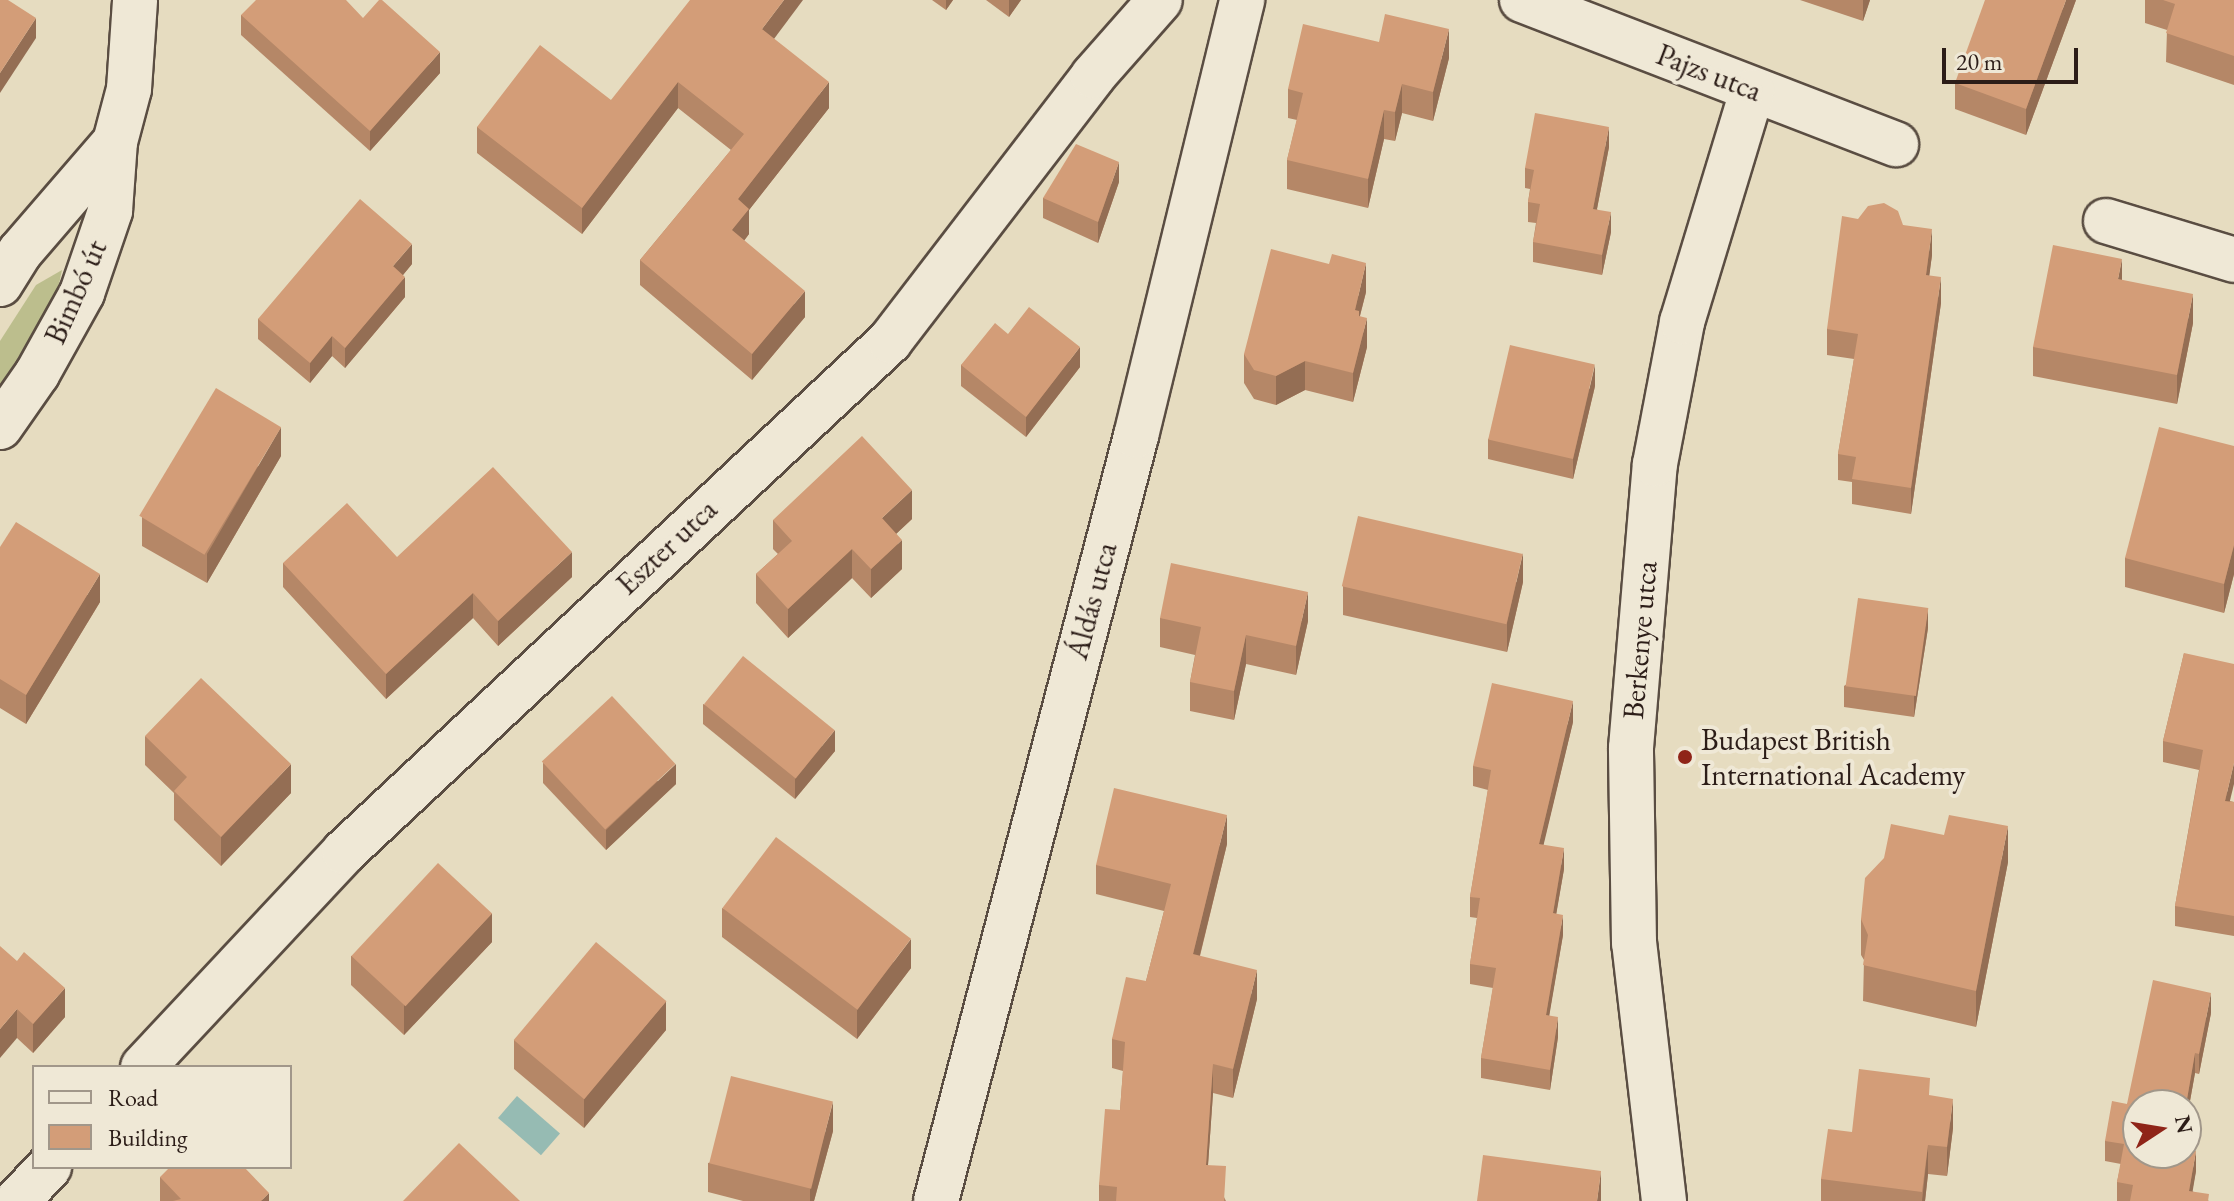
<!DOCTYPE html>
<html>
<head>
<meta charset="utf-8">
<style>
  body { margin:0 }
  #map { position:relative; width:2234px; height:1201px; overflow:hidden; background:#e6dcc0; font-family:"EB Garamond",serif }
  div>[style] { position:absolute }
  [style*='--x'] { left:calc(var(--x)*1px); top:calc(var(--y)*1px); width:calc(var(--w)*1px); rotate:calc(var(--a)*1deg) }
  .green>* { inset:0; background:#bcbe8d }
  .water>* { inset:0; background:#96bbb3; transform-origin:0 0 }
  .roads { filter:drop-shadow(2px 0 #5a4d42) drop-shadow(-2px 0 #5a4d42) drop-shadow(0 2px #5a4d42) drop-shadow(0 -2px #5a4d42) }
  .minor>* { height:44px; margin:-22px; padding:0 22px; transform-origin:22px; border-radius:22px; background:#efe8d6 }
  .wall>* { inset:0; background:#b58767 }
  .shaded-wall>* { inset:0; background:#946e54 }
  .building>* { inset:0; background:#d39d78; transform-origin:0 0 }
  .dots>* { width:22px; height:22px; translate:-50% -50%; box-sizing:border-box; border:4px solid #efe8d6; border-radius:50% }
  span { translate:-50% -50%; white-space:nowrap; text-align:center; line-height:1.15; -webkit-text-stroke:8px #efe8d6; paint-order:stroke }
  .street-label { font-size:30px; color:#2c1d18 }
  .poi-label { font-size:30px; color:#2c1d18 }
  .left { translate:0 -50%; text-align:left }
  .legend { position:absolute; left:32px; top:1065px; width:260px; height:104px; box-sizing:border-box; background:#efe8d6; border:2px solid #a1978a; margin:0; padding:10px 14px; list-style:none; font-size:24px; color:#2c1d18 }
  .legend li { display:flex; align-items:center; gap:16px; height:40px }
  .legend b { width:40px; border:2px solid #a1978a }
  .north { position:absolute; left:2122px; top:1089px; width:80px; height:80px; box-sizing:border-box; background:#efe8d6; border:2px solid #a1978a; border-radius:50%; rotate:78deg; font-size:22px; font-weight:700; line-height:32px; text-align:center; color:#2c1d18 }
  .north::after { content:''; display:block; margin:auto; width:28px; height:36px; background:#8f2418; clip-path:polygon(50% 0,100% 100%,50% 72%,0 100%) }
  .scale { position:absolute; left:1942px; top:48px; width:136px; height:36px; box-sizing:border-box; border:4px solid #2c1d18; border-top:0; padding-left:10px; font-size:24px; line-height:28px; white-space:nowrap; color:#2c1d18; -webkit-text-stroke:6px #efe8d6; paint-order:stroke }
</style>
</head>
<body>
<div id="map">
  <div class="green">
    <i style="clip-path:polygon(62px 270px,56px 298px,0 386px,0 341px,36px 285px)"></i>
  </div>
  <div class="water">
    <i style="left:517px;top:1096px;width:57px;height:29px;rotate:41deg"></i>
  </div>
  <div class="roads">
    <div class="minor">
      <i style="--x:1522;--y:0;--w:401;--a:21.1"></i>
      <i style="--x:2106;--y:221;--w:134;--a:16.9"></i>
      <i style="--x:0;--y:284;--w:38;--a:-58"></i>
      <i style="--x:20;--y:252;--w:145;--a:-49.2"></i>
      <i style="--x:0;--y:427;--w:65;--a:-55.1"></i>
      <i style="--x:37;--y:374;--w:93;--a:-60.9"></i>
      <i style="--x:82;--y:293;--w:87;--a:-71.1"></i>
      <i style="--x:110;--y:211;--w:69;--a:-85.9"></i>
      <i style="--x:115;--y:142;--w:55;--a:-75.2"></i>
      <i style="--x:129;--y:89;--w:89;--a:-86.1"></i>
      <i style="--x:143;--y:1067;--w:294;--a:-46.9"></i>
      <i style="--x:344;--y:852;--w:748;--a:-43.1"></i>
      <i style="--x:890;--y:341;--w:334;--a:-52.5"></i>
      <i style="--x:1093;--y:76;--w:101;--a:-48.6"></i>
      <i style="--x:17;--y:1201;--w:47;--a:-46.7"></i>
      <i style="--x:936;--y:1201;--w:791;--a:-75.35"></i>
      <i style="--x:1136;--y:436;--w:449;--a:-76.3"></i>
      <i style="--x:1664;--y:1201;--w:260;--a:-96.6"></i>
      <i style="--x:1634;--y:943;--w:195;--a:-90.9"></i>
      <i style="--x:1631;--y:748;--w:285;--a:-85.2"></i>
      <i style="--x:1655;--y:464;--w:145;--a:-79.2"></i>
      <i style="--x:1682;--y:322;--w:241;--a:-73.1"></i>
    </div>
  </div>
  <div class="wall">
    <i style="clip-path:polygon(932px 0,953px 0,946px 10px)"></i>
    <i style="clip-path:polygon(986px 0,1021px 0,1009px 17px)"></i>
    <i style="clip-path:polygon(1800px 0,1870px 0,1863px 21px)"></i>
    <i style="clip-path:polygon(2076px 0,2026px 135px,1955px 109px,1955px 83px)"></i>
    <i style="clip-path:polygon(2145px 0,2234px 0,2234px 85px,2166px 62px,2167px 30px,2145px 23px)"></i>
    <i style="clip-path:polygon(241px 15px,363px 18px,440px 73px,370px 151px,241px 35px)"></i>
    <i style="clip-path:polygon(774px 39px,829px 108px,749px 210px,749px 234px,744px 241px,805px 317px,752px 380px,640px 285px,640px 260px,731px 150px,678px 108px,582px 234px,477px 153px,477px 127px,611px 100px)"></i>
    <i style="clip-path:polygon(1449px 58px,1433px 121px,1402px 113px,1395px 141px,1384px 139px,1368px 208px,1287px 189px,1287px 160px,1297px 120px,1288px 118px,1288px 89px)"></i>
    <i style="clip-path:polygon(1609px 147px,1597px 209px,1611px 232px,1602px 275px,1533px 262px,1533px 242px,1536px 223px,1528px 222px,1528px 202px,1530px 189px,1525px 188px,1525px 168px)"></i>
    <i style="clip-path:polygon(1119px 182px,1098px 243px,1043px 218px,1043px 198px)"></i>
    <i style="clip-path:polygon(1903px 225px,1932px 255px,1929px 276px,1941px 303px,1911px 514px,1852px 504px,1852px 482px,1838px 480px,1838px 454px,1854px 359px,1827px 355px,1827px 329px)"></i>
    <i style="clip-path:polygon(412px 264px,403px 275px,405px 297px,345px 368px,332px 356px,310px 383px,258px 339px,258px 319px)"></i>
    <i style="clip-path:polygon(2122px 280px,2193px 323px,2177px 404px,2033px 376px,2033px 347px)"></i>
    <i style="clip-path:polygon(1366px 292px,1360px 316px,1367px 347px,1353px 402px,1305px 390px,1276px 405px,1254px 399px,1244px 383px,1244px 354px)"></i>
    <i style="clip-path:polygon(1008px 334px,1080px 367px,1026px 437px,961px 386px,961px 365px)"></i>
    <i style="clip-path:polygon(1595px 386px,1573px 479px,1488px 459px,1488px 439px)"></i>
    <i style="clip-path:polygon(2234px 446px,2234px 574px,2224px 613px,2125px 587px,2125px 558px)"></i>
    <i style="clip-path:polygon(281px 456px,207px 583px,142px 546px,142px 517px)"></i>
    <i style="clip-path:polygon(912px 519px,896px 534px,902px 569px,871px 598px,852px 578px,788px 638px,756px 603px,756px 574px,778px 554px,773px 549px,773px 520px)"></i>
    <i style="clip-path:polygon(0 547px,100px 602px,26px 724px,0 708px)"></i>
    <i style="clip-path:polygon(397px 557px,572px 577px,498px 646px,473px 618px,386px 699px,283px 587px,283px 563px)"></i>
    <i style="clip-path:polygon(1523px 582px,1507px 652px,1343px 615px,1343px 586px)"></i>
    <i style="clip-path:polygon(1160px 618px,1308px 621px,1296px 675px,1246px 664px,1234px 720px,1190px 711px,1190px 682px,1195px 655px,1160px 647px)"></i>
    <i style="clip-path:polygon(1928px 628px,1914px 717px,1844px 707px,1844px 686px)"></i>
    <i style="clip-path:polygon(2184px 653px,2230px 801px,2234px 802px,2234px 936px,2175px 926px,2175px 906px,2199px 770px,2163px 762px,2163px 741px)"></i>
    <i style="clip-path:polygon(703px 704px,835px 751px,795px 799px,703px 724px)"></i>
    <i style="clip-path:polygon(1573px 722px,1543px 845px,1564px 869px,1556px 914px,1563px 935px,1549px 1015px,1558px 1037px,1550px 1090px,1481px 1078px,1481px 1058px,1493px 988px,1470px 984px,1470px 964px,1477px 918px,1470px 917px,1470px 897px,1488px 790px,1473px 786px,1473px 766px)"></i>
    <i style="clip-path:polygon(145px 736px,291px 793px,221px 866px,174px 820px,174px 793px,145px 765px)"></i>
    <i style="clip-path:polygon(543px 763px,676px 784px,606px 850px,543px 783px)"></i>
    <i style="clip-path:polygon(1944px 835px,2008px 862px,1976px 1027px,1863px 1001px,1864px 960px,1861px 955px,1861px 919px)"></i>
    <i style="clip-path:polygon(1227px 844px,1200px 956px,1257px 999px,1233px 1098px,1213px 1093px,1208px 1165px,1226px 1201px,1099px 1201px,1099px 1185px,1120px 1110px,1123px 1071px,1112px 1068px,1112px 1039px,1146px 981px,1164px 911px,1096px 894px,1096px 865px)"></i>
    <i style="clip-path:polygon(722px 908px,911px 968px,857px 1039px,722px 937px)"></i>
    <i style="clip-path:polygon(492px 942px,404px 1035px,351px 985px,351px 956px)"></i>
    <i style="clip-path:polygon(17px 961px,65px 1017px,33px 1053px,17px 1038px)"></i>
    <i style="clip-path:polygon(2211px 1013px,2199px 1074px,2195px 1073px,2186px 1123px,2186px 1105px,2138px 1105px,2196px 1171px,2192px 1191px,2209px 1201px,2117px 1201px,2117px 1182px,2121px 1164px,2105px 1161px,2105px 1141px,2127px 1104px)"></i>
    <i style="clip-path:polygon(666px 1030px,584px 1128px,514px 1069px,514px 1040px)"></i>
    <i style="clip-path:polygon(1930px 1096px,1953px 1128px,1947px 1176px,1928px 1174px,1925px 1201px,1821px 1201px,1821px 1179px,1852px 1132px)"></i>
    <i style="clip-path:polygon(833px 1131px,814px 1201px,743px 1201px,708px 1192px,708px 1163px)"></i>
    <i style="clip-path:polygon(160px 1177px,269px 1201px,160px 1201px)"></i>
  </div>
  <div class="shaded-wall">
    <i style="clip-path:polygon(784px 0,803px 0,762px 55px,762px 29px)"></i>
    <i style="clip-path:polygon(946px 0,953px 0,946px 10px)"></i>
    <i style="clip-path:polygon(1009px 0,1021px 0,1009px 17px)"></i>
    <i style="clip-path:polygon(1863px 0,1870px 0,1863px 21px)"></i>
    <i style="clip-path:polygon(2066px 0,2076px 0,2026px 135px,2026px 109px)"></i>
    <i style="clip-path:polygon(36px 18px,36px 38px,0 93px,0 73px)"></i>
    <i style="clip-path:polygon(1449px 29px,1449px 58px,1433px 121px,1433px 92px)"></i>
    <i style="clip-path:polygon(440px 52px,440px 73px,370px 151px,370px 131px)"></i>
    <i style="clip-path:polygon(678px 82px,678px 108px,582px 234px,582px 208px)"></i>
    <i style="clip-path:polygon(829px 82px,829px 108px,749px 210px,749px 234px,732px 256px,732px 230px,738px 199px)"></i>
    <i style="clip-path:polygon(1402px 84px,1402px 113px,1395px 141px,1395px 112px)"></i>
    <i style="clip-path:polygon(1384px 110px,1384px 139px,1368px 208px,1368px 179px)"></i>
    <i style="clip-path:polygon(1609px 127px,1609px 147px,1593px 229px,1593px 209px)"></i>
    <i style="clip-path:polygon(1119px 162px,1119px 182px,1098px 243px,1098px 222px)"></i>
    <i style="clip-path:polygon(1611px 212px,1611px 232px,1602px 275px,1602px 255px)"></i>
    <i style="clip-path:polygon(1932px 229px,1932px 255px,1926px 301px,1926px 275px)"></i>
    <i style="clip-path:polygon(412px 244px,412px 264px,393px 287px,393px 266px)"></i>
    <i style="clip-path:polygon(2122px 259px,2122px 288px,2118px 279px)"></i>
    <i style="clip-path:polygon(1366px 263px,1366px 292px,1359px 319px,1355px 310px)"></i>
    <i style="clip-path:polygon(405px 277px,405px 297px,345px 368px,345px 348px)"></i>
    <i style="clip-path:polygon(1941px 277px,1941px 303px,1911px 514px,1911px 488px)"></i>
    <i style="clip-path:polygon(805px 291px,805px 317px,752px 380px,752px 354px)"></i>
    <i style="clip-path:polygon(2193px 294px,2193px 323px,2177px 404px,2177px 375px)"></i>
    <i style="clip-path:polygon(1367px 318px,1367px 347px,1353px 402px,1353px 373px)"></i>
    <i style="clip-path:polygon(332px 336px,332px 356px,310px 383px,310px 363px)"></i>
    <i style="clip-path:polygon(1080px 347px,1080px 367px,1026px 437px,1026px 417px)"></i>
    <i style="clip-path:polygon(1305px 361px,1305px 390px,1276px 405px,1276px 376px)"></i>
    <i style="clip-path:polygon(1595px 365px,1595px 386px,1573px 479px,1573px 459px)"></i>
    <i style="clip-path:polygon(281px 427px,281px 456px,207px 583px,207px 554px)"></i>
    <i style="clip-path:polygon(912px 490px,912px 519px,882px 547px,882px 518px)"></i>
    <i style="clip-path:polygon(902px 540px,902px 569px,871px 598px,871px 569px)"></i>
    <i style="clip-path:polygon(2234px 545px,2234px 574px,2224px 613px,2224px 584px)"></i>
    <i style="clip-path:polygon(852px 549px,852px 578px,788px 638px,788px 609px)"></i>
    <i style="clip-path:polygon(572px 552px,572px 577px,498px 646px,498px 621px)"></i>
    <i style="clip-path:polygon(1523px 553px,1523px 582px,1507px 652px,1507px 623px)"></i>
    <i style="clip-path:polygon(100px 574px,100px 602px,26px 724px,26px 695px)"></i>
    <i style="clip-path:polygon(1308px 592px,1308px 621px,1296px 675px,1296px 646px)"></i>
    <i style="clip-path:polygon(473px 593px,473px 618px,386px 699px,386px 674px)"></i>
    <i style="clip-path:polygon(1928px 608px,1928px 628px,1914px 717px,1914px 697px)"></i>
    <i style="clip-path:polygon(1246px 635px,1246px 664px,1234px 720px,1234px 691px)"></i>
    <i style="clip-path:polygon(1573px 701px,1573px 722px,1539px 864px,1539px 844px)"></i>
    <i style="clip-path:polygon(835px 730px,835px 751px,795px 799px,795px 779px)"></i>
    <i style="clip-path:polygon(2234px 763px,2234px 784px,2225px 821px,2225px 801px)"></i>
    <i style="clip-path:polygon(291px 764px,291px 793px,221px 866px,221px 837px)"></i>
    <i style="clip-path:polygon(676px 764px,676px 784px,606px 850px,606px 830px)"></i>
    <i style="clip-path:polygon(1227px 815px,1227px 844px,1193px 983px,1193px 954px)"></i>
    <i style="clip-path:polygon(2008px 826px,2008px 862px,1976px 1027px,1976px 991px)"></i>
    <i style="clip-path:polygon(1564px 848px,1564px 869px,1553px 933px,1553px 913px)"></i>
    <i style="clip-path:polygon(492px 913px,492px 942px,404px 1035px,404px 1006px)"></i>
    <i style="clip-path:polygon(1563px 915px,1563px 935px,1546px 1035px,1546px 1015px)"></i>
    <i style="clip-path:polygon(911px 939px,911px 968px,857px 1039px,857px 1010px)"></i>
    <i style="clip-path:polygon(1257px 970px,1257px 999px,1233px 1098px,1233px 1069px)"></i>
    <i style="clip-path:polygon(65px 988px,65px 1017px,33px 1053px,33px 1024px)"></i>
    <i style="clip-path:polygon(2211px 993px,2211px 1013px,2199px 1074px,2199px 1054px)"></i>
    <i style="clip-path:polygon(666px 1001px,666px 1030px,584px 1128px,584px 1099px)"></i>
    <i style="clip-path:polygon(17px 1009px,17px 1038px,0 1058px,0 1029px)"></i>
    <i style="clip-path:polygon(1558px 1017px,1558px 1037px,1550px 1090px,1550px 1070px)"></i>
    <i style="clip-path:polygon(2195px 1053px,2195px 1073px,2186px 1123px,2186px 1105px)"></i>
    <i style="clip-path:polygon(1213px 1064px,1213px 1093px,1206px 1194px,1206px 1165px)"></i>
    <i style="clip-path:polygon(1953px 1099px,1953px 1128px,1947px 1176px,1947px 1147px)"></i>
    <i style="clip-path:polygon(833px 1102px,833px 1131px,814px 1201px,810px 1201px,810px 1190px)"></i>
    <i style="clip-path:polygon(1928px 1145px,1928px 1174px,1925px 1201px,1922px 1201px)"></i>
    <i style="clip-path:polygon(2196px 1151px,2196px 1171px,2191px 1201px,2189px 1191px)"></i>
    <i style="clip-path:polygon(1601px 1171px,1601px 1201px,1597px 1201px)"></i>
    <i style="clip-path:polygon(269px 1193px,269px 1201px,261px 1201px)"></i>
  </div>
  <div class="building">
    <i style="clip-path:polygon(0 0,8px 0,36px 18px,0 73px)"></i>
    <i style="clip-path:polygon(256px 0,346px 0,363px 18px,379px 0,382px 0,440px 52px,370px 131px,241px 15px)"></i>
    <i style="clip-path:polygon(690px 0,784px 0,762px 29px,829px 82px,738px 199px,749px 209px,732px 230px,805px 291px,752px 354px,640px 260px,744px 134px,678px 82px,582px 208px,477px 127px,540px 45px,611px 100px)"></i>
    <i style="clip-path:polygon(1985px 0,2066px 0,2026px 109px,1955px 83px)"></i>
    <i style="clip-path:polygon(2163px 0,2234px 0,2234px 56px,2166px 33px,2175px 4px)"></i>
    <i style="clip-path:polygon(1385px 14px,1449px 29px,1433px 92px,1402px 84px,1395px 112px,1384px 110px,1368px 179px,1287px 160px,1303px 93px,1288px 89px,1303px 24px,1379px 42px)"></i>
    <i style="clip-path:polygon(1535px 113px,1609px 127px,1593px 209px,1611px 212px,1602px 255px,1533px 242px,1540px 204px,1528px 202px,1534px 170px,1525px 168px)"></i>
    <i style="clip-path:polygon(1076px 144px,1119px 162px,1098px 222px,1043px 198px)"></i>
    <i style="clip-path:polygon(360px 199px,412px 244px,393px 266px,405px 277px,345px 348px,332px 336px,310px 363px,258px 319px)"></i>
    <i style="clip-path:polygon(1884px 203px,1898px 211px,1903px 225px,1932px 229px,1926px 275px,1941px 277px,1911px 488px,1852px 479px,1856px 457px,1838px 454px,1858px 334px,1827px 329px,1842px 216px,1858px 219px,1868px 206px)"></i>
    <i style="clip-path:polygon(2053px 245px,2122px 259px,2118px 279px,2193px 294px,2177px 375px,2033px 347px)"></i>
    <i style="clip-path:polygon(1271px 249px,1329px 264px,1332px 254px,1366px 263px,1355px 310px,1359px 311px,1359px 316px,1367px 318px,1353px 373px,1305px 361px,1276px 376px,1254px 370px,1244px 354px)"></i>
    <i style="clip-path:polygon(1029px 307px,1080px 347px,1026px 417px,961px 365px,995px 323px,1008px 334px)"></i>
    <i style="left:1510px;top:345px;width:87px;height:97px;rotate:13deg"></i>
    <i style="left:216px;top:388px;width:76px;height:149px;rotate:31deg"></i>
    <i style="clip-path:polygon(2159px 427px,2234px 446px,2234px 545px,2224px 584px,2125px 558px)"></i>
    <i style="clip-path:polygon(862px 436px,912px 490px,882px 518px,902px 540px,871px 569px,852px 549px,788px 609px,756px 574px,792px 541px,773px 520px)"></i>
    <i style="clip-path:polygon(493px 467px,572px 552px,498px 621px,473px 593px,386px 674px,283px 563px,347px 503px,397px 557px)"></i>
    <i style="left:1358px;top:516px;width:169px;height:72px;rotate:13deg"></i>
    <i style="clip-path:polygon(16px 522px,100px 574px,26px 695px,0 679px,0 547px)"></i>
    <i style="clip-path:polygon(1171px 563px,1308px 592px,1296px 646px,1246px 635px,1234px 691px,1190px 682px,1201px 627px,1160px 618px)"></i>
    <i style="left:1858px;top:598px;width:71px;height:89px;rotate:8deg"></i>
    <i style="clip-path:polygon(2184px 653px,2234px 664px,2234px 763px,2225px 801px,2234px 802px,2234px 916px,2175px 906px,2203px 750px,2163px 741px)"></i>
    <i style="left:743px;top:656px;width:118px;height:62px;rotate:39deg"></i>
    <i style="clip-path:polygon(201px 678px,291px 764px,221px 837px,174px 791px,187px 777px,145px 736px)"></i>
    <i style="clip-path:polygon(1492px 683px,1573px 701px,1539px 844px,1564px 848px,1553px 913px,1563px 915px,1546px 1015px,1558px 1017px,1550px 1070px,1481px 1058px,1496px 968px,1470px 964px,1480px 898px,1470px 897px,1491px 770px,1473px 766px)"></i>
    <i style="left:612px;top:696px;width:93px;height:96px;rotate:47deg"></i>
    <i style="clip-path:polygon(1114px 788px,1227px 815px,1193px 954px,1257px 970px,1233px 1069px,1213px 1064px,1206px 1165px,1226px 1166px,1224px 1201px,1116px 1201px,1117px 1187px,1099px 1185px,1105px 1109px,1120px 1110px,1125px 1042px,1112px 1039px,1126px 977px,1146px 981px,1171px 884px,1096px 865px)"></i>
    <i style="clip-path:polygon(1949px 815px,2008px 826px,1976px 991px,1863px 965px,1868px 935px,1861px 919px,1865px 878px,1884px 858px,1891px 824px,1944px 835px)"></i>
    <i style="left:776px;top:837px;width:169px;height:89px;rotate:37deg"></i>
    <i style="left:438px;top:863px;width:74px;height:127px;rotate:43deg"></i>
    <i style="left:596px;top:942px;width:92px;height:128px;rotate:40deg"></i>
    <i style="clip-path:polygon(0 946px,17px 961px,24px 952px,65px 988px,33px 1024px,17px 1009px,0 1029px)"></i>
    <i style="clip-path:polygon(2153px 980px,2211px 993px,2199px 1054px,2195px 1053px,2186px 1105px,2138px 1105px,2138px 1153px,2186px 1153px,2186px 1149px,2196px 1151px,2189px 1191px,2209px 1194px,2208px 1201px,2130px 1201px,2133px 1185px,2117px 1182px,2124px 1144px,2105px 1141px,2112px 1101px,2127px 1104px)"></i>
    <i style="clip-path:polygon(1859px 1069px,1930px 1078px,1929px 1095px,1953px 1099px,1947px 1147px,1928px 1145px,1922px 1192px,1821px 1179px,1828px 1129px,1852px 1132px)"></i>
    <i style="left:731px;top:1076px;width:105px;height:90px;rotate:14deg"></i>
    <i style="clip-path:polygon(459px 1143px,520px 1201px,403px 1201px)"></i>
    <i style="clip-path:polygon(1483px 1155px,1601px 1171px,1597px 1201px,1477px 1201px)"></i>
    <i style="clip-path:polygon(170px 1167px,244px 1167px,269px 1193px,261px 1201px,173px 1201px,181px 1199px,160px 1177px)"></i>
  </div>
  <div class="dots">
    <i style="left:1685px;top:757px;background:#8f2418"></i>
  </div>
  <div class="street-label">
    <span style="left:1709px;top:73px;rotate:21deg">Pajzs utca</span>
    <span style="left:76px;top:292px;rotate:-66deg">Bimbó út</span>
    <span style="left:667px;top:547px;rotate:-43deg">Eszter utca</span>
    <span style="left:1092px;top:601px;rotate:-75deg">Áldás utca</span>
    <span style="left:1640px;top:640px;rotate:-85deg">Berkenye utca</span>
  </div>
  <div class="poi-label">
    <span class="left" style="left:1701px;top:757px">Budapest British<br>International Academy</span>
  </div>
  <ul class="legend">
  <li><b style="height:10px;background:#efe8d6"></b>Road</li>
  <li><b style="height:22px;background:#d39d78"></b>Building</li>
  </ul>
  <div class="north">N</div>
  <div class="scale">20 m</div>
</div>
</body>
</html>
